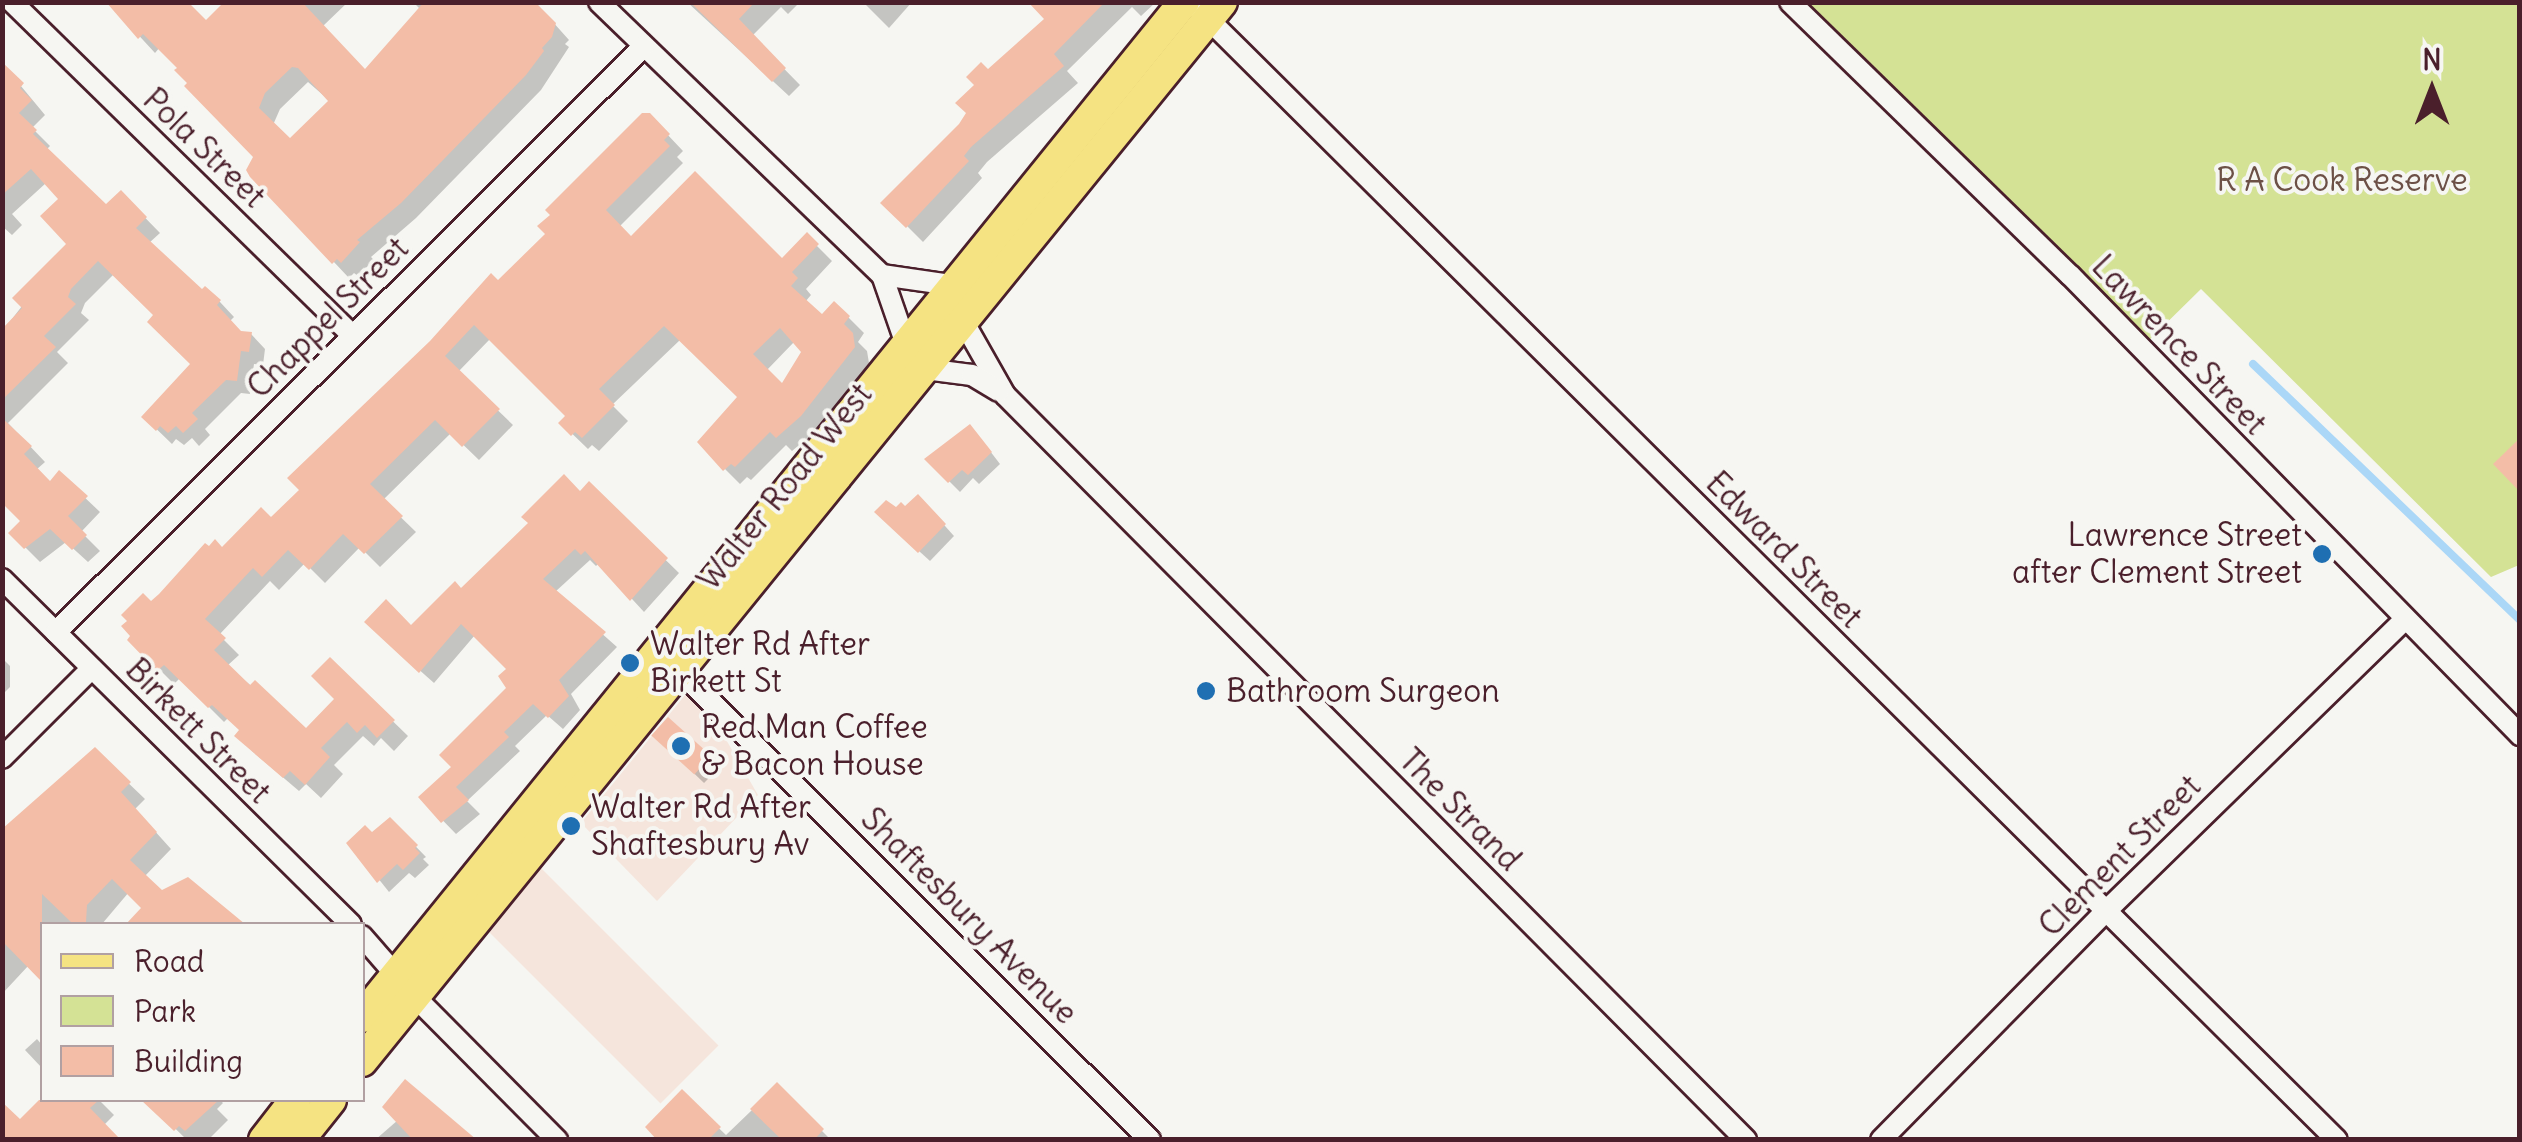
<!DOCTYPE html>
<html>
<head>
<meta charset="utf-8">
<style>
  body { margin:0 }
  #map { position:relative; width:2522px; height:1142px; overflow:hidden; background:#f6f6f2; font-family:Delius,sans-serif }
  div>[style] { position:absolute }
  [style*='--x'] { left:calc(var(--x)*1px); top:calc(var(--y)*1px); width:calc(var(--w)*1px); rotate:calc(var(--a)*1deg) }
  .built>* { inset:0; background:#f5e5dc; transform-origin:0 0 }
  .green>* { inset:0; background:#d4e295 }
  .shadow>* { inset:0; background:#0003; transform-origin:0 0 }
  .stream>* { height:8px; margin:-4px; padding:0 4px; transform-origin:4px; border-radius:4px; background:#abd7f7 }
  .building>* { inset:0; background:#f3bda7; transform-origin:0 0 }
  .roads { filter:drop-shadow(2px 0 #4a1f2b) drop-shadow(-2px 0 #4a1f2b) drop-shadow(0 2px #4a1f2b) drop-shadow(0 -2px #4a1f2b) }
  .minor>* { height:20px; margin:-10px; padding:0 10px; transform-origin:10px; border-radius:10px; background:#f6f6f2 }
  .primary>* { height:30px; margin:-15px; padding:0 15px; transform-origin:15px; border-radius:15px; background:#f5e382 }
  .dots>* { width:28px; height:28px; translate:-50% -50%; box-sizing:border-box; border:5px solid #f6f6f2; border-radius:50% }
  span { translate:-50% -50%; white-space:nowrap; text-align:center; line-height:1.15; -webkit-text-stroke:8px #f6f6f2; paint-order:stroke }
  .street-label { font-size:32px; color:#4a1f2b }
  .park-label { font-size:32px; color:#6c5046 }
  .poi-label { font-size:32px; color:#4a1f2b }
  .right { translate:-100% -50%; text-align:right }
  .left { translate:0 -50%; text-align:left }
  .frame { position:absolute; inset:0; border:5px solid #4a1f2b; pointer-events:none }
  .legend { position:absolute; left:40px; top:922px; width:325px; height:180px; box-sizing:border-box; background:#f6f6f2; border:2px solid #b1a0a2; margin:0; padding:12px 18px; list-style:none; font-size:30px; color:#4a1f2b }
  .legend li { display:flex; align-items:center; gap:20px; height:50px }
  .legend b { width:50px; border:2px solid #b1a0a2 }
  .north { position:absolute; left:2382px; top:40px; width:100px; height:100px; -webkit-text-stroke:8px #f6f6f2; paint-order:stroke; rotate:0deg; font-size:28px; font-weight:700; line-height:40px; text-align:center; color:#4a1f2b }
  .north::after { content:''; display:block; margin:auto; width:35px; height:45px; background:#4a1f2b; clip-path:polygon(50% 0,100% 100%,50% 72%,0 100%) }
</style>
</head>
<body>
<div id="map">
  <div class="built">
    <i style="clip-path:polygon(694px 684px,758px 795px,657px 901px,581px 823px)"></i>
    <i style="left:541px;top:868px;width:251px;height:82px;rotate:45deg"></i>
  </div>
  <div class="green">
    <i style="clip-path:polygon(1790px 3px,2519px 3px,2519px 565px,2491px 577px,2201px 289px,2141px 348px)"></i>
  </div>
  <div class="shadow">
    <i style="clip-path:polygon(evenodd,108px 2px,206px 23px,228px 2px,348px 2px,323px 26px,366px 72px,421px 10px,413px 2px,535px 2px,569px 40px,565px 44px,569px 47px,541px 90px,416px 218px,371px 257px,374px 260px,358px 276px,354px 273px,349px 278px,252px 175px,256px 156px,181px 68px,160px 47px,155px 53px,108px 2px,308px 82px,331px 102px,290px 141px,273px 125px,280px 109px,308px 82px)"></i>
    <i style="clip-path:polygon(687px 2px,800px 2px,788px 14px,781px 7px,752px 36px,800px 85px,789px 96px)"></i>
    <i style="clip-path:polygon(863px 2px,912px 2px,889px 28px)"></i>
    <i style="clip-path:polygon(1035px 2px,1156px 2px,1141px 16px,1132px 7px,1067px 71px,1078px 83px,987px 162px,978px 173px,982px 178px,923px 242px,884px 203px,961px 126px,988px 72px,1048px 19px)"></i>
    <i style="clip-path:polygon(11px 74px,45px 115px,32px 128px,50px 146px,46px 150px,107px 208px,121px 193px,160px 233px,149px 243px,202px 292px,205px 289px,220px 302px,234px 317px,230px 321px,241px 333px,251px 334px,265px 349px,263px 365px,254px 364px,250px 394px,241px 393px,205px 429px,210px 435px,199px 446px,192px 438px,184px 445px,176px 439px,172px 444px,144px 417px,193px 364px,157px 315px,114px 274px,85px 303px,81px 313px,89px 320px,57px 352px,68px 363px,8px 423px,45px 462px,36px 470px,50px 484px,60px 474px,100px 512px,81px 532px,100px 551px,88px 562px,66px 542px,40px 562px,11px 533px,23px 521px,2px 500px,2px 332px,69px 245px,61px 200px,46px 183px,12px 214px,22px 225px,12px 235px,2px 226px,2px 82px)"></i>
    <i style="clip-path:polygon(evenodd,649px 115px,683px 151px,677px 157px,683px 163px,619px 227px,631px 239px,782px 261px,807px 236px,832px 261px,806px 289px,811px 295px,805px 302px,822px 318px,834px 304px,849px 318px,864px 333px,858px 342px,867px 351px,869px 363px,816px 431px,792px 451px,786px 445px,751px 480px,747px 477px,740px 484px,725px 469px,740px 397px,680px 340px,612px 405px,628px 421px,599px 451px,592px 445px,588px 449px,561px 423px,569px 416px,491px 338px,458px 372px,513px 425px,479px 460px,451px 433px,383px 500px,416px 532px,380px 567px,360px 547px,325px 583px,305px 563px,279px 590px,270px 581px,219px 635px,239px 655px,227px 666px,306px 731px,337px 699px,330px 660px,408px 736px,394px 751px,381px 738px,374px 746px,363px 736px,334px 765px,343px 774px,321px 798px,306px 784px,299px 791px,252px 751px,242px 731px,228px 718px,224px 722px,180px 678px,174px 684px,130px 640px,151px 604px,222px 550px,271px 520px,549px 234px,649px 115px,795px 341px,805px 352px,782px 387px,766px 371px,795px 341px)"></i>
    <i style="clip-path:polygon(980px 438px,1000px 464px,979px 484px,973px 478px,960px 492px,928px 460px)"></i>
    <i style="clip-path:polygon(589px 485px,679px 573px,644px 612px,599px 563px,596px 566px,590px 560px,555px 592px,617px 647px,571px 694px,580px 710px,563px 729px,547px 715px,515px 746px,520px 751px,467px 801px,480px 814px,456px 834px,421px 798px,454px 767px,509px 689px,509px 669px,475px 635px,434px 683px,380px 635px,412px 628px)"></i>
    <i style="clip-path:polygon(928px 507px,954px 536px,930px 561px,887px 522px,896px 511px)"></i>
    <i style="clip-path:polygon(2px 658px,10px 666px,10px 687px,2px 695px)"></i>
    <i style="left:669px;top:720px;width:69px;height:21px;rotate:44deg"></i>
    <i style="clip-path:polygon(95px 751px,145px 799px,135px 809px,171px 849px,144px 877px,161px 893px,187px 880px,240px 924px,129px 924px,144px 908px,129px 892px,102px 924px,42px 924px,42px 978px,29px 965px,2px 994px,2px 832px)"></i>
    <i style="clip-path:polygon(390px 820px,426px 857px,423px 859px,429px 865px,415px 878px,409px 873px,389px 892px,350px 843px,372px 835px)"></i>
    <i style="clip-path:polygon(37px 1039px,42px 1045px,42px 1068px,25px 1050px)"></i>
    <i style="clip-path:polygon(777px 1086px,831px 1140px,661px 1140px,682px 1093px,726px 1135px)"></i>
    <i style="clip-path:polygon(43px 1100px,99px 1100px,114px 1115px,104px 1125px,19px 1122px)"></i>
    <i style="clip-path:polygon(146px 1100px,220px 1100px,223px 1103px,217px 1109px,228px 1120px,208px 1140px,187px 1140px)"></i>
    <i style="clip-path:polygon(398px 1120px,473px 1140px,375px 1140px)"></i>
  </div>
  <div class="stream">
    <i style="--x:2253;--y:364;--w:370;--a:43.8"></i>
  </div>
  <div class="building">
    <i style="clip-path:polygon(evenodd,106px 2px,188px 2px,206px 20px,224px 2px,302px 2px,365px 69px,424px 2px,535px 2px,556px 23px,552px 37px,542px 48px,544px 51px,526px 75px,401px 203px,357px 240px,360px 242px,341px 263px,337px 259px,332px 264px,250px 177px,246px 170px,253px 157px,184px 86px,187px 83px,174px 70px,177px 68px,143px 34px,138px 39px,106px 2px,292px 67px,298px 68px,328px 101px,290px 138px,259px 108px,265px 93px,292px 67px)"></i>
    <i style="clip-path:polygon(690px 2px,755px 2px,739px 19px,786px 68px,772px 82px)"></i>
    <i style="clip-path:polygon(1028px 2px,1105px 2px,1054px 54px,1064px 66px,971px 147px,964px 156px,969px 161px,906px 228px,880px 203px,959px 124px,966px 113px,955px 103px,974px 85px,966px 77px,981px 62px,988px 69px,1044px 19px)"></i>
    <i style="clip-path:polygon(2px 62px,24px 83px,20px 88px,32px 100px,19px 113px,37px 130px,33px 134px,106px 204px,121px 190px,147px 217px,136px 228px,202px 289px,205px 286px,221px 300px,217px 305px,241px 331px,252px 332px,249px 352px,241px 351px,237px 381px,226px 380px,192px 413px,198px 419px,183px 433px,176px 426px,168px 433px,160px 426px,156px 431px,141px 417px,190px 364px,147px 322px,153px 315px,98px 261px,71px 289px,68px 297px,76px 304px,44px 336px,56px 347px,2px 400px,2px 329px,22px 308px,12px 298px,66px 244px,40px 216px,58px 199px,31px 169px,2px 195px)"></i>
    <i style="clip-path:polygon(evenodd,642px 113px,650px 113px,670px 134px,664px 140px,670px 146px,606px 210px,631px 236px,695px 171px,782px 258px,807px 232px,819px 244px,792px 272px,798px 278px,791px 286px,822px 314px,834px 301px,850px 316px,844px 324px,853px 333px,855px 347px,801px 416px,776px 438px,770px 432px,735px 467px,731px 464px,723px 471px,697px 442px,737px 397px,664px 326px,599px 389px,615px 405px,582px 438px,575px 432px,571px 436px,558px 423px,565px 416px,474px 325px,445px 356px,500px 409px,462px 447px,435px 420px,370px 484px,403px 516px,364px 554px,343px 534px,309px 570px,288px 550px,262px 577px,253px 568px,205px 619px,226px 638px,214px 650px,250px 685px,255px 680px,306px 728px,334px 699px,311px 676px,330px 657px,395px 720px,377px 738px,365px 725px,357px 733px,347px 722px,321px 748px,330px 757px,305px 785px,290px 771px,283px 778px,234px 736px,239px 730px,212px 705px,208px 708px,164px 665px,157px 671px,127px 640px,130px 636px,121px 626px,127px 621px,121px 615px,143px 593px,151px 601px,159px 594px,205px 543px,209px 546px,215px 539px,222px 547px,261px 507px,271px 517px,299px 490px,287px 478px,430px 341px,491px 273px,498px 280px,545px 234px,537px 226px,550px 215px,545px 210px,642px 113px,780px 328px,801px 352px,782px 383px,753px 354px,780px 328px)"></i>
    <i style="clip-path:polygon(2px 418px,32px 446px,24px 454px,50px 481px,59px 470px,88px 496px,68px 516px,87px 535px,72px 550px,50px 529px,24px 549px,8px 533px,20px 521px,2px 503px)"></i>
    <i style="clip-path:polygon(970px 424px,992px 452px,968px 475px,962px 470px,948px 483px,924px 459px)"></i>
    <i style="clip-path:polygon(2520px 438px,2520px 492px,2493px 464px)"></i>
    <i style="clip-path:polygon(564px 474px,580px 491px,589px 481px,668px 558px,630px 601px,585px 551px,581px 555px,575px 549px,543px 579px,606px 632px,559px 680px,569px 696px,548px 718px,533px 704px,504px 732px,509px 737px,456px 787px,469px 800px,441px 823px,418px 797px,451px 767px,439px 755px,506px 688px,498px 676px,506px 669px,461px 624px,419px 673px,364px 622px,386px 599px,411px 625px,455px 581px,461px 588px,528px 523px,521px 517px)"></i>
    <i style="clip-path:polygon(918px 494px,946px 524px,918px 553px,874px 512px,886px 500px,896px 507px,901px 502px,905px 506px)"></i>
    <i style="left:668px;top:717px;width:58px;height:25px;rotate:42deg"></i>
    <i style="clip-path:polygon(95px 747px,131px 782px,121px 792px,157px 832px,130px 860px,162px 890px,188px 877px,245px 924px,126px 924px,141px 908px,112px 879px,87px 905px,86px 922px,71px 922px,42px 894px,42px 982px,2px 941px,2px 829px)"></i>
    <i style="clip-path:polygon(390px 817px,418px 845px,415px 848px,420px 853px,403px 870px,397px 864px,377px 883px,346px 843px,365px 825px,372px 832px)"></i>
    <i style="clip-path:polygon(405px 1079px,477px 1140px,413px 1140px,382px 1107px)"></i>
    <i style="clip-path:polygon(777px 1082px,824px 1129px,814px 1140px,782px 1140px,750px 1109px)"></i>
    <i style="clip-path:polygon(682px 1089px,721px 1127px,708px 1140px,657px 1140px,645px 1127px)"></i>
    <i style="clip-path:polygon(39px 1100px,99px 1100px,90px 1108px,121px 1140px,2px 1140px,2px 1102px,20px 1119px)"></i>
    <i style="clip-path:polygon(141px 1100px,219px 1100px,185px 1131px,179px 1126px,174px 1131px)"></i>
  </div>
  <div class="roads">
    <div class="minor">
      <i style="--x:12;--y:2;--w:477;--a:44.4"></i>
      <i style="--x:599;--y:2;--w:393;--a:44"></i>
      <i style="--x:882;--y:275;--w:76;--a:70.9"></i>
      <i style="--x:1790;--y:2;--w:391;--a:44.3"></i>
      <i style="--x:2070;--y:275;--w:644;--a:45.63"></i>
      <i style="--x:1200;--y:11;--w:1602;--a:44.8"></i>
      <i style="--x:882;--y:275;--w:76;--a:8.3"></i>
      <i style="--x:963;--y:321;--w:85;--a:60.4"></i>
      <i style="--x:1005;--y:395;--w:1051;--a:45.15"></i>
      <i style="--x:925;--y:369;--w:47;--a:7.3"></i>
      <i style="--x:972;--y:375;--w:31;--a:31"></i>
      <i style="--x:2;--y:579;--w:491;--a:44.7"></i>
      <i style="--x:56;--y:632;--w:829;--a:-44.9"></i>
      <i style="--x:673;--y:664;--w:674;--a:44.94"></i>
      <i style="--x:2;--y:758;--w:127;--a:-45"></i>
      <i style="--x:362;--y:936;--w:81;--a:49"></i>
      <i style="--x:415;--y:997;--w:202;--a:45.2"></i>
      <i style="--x:1881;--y:1140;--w:321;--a:-45.5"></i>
      <i style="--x:2106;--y:911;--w:418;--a:-44.3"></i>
    </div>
    <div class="primary">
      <i style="--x:362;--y:1017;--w:1306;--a:-51"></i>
      <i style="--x:362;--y:1061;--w:1364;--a:-50.92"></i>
      <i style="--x:264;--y:1140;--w:51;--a:-52.2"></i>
      <i style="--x:299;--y:1140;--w:51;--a:-51.3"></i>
    </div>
  </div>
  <div class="dots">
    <i style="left:2322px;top:554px;background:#1f6fb2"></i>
    <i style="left:630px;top:663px;background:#1f6fb2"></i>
    <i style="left:1206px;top:691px;background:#1f6fb2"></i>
    <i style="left:681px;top:746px;background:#1f6fb2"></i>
    <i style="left:571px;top:826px;background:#1f6fb2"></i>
  </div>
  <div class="street-label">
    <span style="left:204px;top:148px;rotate:44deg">Pola Street</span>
    <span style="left:328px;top:318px;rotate:-45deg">Chappel Street</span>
    <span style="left:2179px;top:345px;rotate:46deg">Lawrence Street</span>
    <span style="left:785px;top:487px;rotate:-51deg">Walter Road West</span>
    <span style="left:1784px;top:550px;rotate:45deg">Edward Street</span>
    <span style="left:198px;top:731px;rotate:45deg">Birkett Street</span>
    <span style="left:1460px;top:810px;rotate:45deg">The Strand</span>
    <span style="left:2120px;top:856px;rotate:-45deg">Clement Street</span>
    <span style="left:969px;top:916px;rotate:45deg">Shaftesbury Avenue</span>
  </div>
  <div class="park-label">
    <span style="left:2342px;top:180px">R A Cook Reserve</span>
  </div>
  <div class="poi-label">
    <span class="right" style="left:2302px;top:554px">Lawrence Street<br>after Clement Street</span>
    <span class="left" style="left:650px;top:663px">Walter Rd After<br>Birkett St</span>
    <span class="left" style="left:1226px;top:691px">Bathroom Surgeon</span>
    <span class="left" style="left:701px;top:746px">Red Man Coffee<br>&amp; Bacon House</span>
    <span class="left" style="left:591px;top:826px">Walter Rd After<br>Shaftesbury Av</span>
  </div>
  <div class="frame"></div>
  <ul class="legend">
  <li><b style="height:12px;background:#f5e382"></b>Road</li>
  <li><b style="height:28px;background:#d4e295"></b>Park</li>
  <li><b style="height:28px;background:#f3bda7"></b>Building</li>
  </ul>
  <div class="north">N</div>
</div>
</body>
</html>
